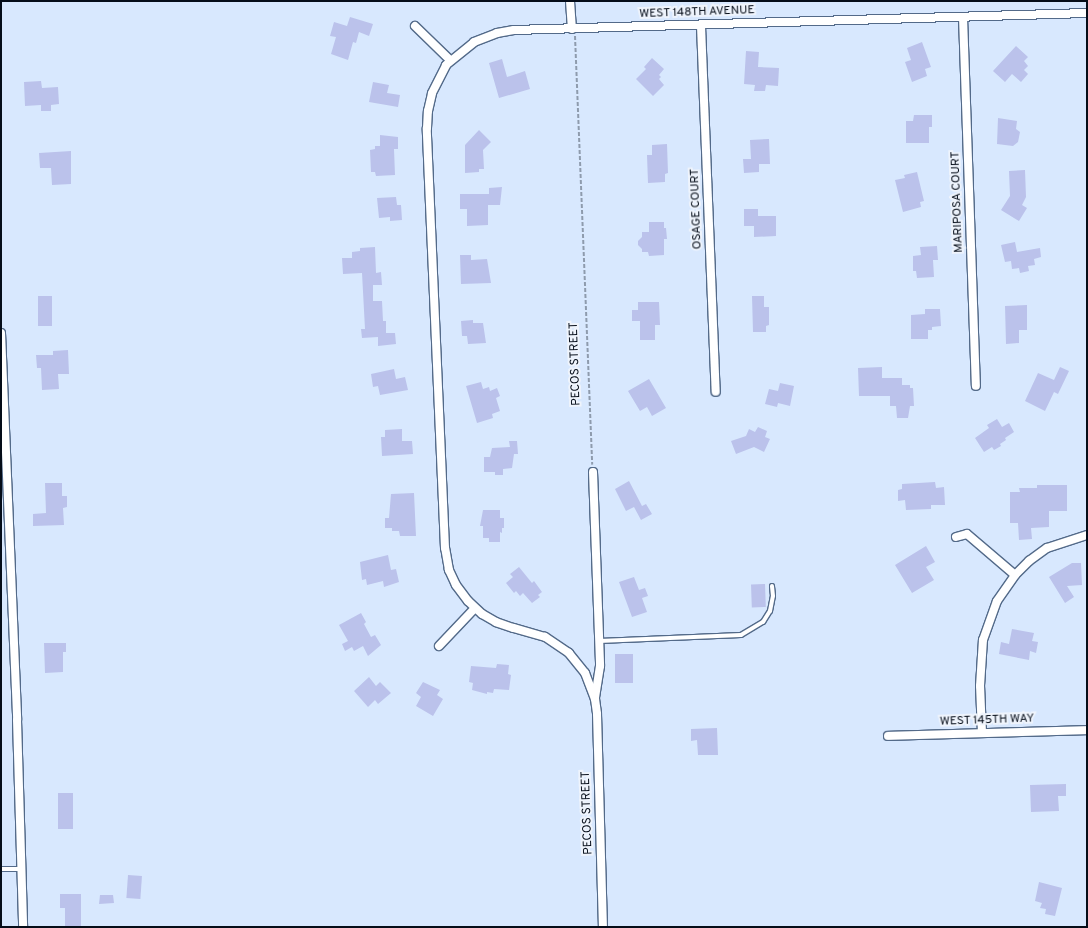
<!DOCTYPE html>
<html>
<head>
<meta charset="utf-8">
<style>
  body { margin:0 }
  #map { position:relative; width:1088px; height:928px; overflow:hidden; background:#d8e8fe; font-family:Overpass,sans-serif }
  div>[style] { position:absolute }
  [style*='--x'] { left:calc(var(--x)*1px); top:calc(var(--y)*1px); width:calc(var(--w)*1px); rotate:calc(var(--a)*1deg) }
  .building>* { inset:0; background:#bbc2eb; transform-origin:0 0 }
  .path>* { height:2px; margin-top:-1px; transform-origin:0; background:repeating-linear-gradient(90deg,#8e9bad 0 4px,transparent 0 6px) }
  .roads { filter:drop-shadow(1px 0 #536a89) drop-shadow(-1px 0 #536a89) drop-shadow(0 1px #536a89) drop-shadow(0 -1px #536a89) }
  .service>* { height:4px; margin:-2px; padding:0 2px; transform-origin:2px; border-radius:2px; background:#fff }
  .minor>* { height:8px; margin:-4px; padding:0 4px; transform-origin:4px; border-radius:4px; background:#fff }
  span { translate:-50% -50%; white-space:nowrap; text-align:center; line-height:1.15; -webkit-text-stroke:4px #eff4fc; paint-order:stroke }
  .street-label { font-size:12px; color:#050d19 }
  .frame { position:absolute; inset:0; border:2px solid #050d19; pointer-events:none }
</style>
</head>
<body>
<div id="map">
  <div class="building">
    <i style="clip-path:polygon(350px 17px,373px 24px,369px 36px,359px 32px,356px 43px,353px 42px,348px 60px,331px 54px,336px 37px,330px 36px,334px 22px,347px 26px)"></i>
    <i style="clip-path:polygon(922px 42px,931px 67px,925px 69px,927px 76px,912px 82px,905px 62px,911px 60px,907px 48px)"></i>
    <i style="clip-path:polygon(1016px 46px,1028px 57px,1024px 61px,1028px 66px,1024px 70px,1028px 74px,1021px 82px,1012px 74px,1005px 82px,993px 71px)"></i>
    <i style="clip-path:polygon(746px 51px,759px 52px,758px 67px,779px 68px,778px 86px,766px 85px,765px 91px,754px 91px,755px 85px,744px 84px)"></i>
    <i style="clip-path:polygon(652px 58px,664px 69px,659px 75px,661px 77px,659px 79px,664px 85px,653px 96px,636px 79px,646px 69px,644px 67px)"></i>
    <i style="clip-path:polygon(502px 59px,507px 77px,525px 71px,530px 89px,499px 98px,489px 63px)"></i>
    <i style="clip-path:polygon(41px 81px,42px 88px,58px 87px,59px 104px,51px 105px,51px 111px,41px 111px,41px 105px,25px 106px,24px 82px)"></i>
    <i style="clip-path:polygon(373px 82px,389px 85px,387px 93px,400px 95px,398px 107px,369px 102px)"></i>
    <i style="clip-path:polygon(914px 115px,932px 115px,932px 127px,929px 127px,929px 143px,906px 143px,906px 121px,913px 121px)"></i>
    <i style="clip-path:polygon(998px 118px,1017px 121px,1016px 129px,1020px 132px,1018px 142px,1013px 146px,997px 144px)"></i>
    <i style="clip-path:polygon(479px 130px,491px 142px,483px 150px,484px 169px,479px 169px,479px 172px,465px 173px,465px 145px)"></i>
    <i style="clip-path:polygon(380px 135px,398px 137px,398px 149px,394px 149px,395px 175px,376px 176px,375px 172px,371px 172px,370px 150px,375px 149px,375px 146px,380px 146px)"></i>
    <i style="clip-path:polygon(769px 139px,770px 164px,759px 164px,759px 172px,744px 173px,743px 159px,751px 159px,750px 140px)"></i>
    <i style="clip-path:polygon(667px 144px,668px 173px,665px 174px,665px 182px,648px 183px,647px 155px,652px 155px,652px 145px)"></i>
    <i style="clip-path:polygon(71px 151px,71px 184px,52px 185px,51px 168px,40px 168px,39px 153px)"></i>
    <i style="clip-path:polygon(1025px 170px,1026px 197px,1022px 205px,1027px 208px,1019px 221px,1001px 210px,1010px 196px,1009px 171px)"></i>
    <i style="clip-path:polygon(917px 172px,924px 201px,920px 202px,921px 207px,903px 212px,895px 180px,905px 178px,904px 175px)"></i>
    <i style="clip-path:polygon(502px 187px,500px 205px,488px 205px,488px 225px,467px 226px,467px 209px,460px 209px,460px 194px,489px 194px,489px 188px)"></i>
    <i style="clip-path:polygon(396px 197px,397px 205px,401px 205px,402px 220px,390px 221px,390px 217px,379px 218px,377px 198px)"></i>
    <i style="clip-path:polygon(744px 209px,758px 209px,758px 216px,776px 216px,776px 236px,754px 237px,754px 226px,744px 226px)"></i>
    <i style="clip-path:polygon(649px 222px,664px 222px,664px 228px,666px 228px,667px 239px,664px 239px,664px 255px,649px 256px,648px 252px,642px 252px,642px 249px,638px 245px,638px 241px,642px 237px,642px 232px,649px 232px)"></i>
    <i style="clip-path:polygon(1015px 242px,1017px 252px,1040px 248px,1041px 257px,1034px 259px,1035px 265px,1028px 266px,1029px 271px,1020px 273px,1019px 268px,1012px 269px,1011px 261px,1005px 262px,1001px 245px)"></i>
    <i style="clip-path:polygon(937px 246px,938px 260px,933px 260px,934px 277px,917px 278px,916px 271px,913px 271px,913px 256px,921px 255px,920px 247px)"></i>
    <i style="clip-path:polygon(375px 247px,376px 273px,381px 272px,382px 285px,373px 285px,373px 301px,382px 301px,383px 321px,386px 321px,386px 333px,395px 333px,396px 344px,378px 346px,378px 337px,362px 338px,361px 329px,365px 329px,362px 273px,343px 274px,342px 258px,352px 258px,352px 252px,360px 251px,360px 248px)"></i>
    <i style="clip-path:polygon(460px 255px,471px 255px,471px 260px,487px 259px,491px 283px,461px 284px)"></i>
    <i style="left:38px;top:296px;width:14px;height:30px"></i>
    <i style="clip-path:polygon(752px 296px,764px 296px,764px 307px,769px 307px,769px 325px,766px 326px,766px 332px,753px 332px)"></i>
    <i style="clip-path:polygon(638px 302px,659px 302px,660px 325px,655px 325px,655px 340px,640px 340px,640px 321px,632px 321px,632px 310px,638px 310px)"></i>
    <i style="clip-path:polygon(1027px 305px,1027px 330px,1019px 330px,1019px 343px,1006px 344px,1005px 306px)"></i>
    <i style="clip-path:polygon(925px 309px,940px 309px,941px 326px,932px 327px,932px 330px,928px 330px,928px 339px,911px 339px,911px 315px,925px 314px)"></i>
    <i style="clip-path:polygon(473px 320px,473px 323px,483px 323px,486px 343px,468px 344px,467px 336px,462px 336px,461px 321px)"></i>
    <i style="clip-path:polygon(68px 350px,69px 374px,58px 374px,59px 389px,42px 390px,41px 368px,37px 368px,36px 355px,53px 355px,53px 351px)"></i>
    <i style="clip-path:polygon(882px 367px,882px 378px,902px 378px,902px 385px,910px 385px,910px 388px,913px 388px,914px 406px,910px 406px,908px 418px,897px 418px,896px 406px,890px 406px,890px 396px,859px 396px,858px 368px)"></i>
    <i style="clip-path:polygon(1060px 367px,1069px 371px,1058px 394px,1054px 392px,1045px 411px,1025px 401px,1038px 373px,1054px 380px)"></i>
    <i style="clip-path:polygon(394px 369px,396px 379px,405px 377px,408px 390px,380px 395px,378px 386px,373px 387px,371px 374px)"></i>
    <i style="clip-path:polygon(649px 379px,666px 408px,652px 416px,647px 407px,640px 411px,628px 391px)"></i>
    <i style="clip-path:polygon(481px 382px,483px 389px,489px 387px,490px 391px,497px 388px,500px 396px,496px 398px,500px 411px,492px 414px,493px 418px,477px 423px,466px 386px)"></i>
    <i style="clip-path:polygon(780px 383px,794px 386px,790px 406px,778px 403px,777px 407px,765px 404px,769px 389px,778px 391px)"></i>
    <i style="clip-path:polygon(997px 419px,1002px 427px,1009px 423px,1014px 432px,1005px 438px,1006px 440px,1000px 444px,1001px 446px,994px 450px,992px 447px,984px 452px,975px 438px,989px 428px,987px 425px)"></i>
    <i style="clip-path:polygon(758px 427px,767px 431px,765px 437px,770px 439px,764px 452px,754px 447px,736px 454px,731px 441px,746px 436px,749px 429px,755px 432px)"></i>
    <i style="clip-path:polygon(402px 429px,402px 441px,412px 441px,413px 454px,382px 456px,381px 437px,385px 437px,385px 430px)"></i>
    <i style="clip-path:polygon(509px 441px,517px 441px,518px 454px,514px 454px,512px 468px,503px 469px,503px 475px,495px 475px,495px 472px,484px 472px,484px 457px,490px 457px,492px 448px,510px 447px)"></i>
    <i style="clip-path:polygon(629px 481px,642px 506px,646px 504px,652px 514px,641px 520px,634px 507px,626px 511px,615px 489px)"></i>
    <i style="clip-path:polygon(935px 482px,936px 488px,944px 487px,945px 505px,931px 505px,931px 509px,906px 510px,905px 500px,898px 501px,898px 490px,902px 489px,902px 484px)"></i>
    <i style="clip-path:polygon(45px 483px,62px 483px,62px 496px,67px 496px,67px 507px,63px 508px,64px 525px,33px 526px,33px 514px,46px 513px)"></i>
    <i style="clip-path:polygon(1037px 485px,1067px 485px,1067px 511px,1049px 511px,1049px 527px,1031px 528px,1032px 539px,1019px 540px,1018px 523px,1010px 523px,1010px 492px,1020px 492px,1019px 488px,1037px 488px)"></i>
    <i style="clip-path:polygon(414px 493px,416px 536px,400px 536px,399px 531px,392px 531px,392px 528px,385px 528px,385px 518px,389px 518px,391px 494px)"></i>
    <i style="clip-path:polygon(483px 510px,500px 510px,500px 518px,504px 518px,504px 528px,502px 528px,502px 533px,500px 532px,500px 542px,489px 542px,489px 538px,483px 538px,483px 526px,480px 526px)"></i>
    <i style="clip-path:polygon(926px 546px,935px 562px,926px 567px,934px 580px,912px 593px,895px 565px)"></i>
    <i style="clip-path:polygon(388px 555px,391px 570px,396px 569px,399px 582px,384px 587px,383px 581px,367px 585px,366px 579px,362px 580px,360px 562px)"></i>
    <i style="clip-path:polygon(1072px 563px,1081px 563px,1082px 585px,1067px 586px,1074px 597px,1065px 603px,1049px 577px)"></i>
    <i style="clip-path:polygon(519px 567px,532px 583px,534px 581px,542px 592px,538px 595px,540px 597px,532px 603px,523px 593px,520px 596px,516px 591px,514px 593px,506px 583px,513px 577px,510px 574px)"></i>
    <i style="clip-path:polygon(634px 577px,639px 590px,645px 588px,648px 596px,642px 598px,647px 612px,632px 617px,619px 582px)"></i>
    <i style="left:765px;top:584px;width:23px;height:14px;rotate:88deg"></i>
    <i style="clip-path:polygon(361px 613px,366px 622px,364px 624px,371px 637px,375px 635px,381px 645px,368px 656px,363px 646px,354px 651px,352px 647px,345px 651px,342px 644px,348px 641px,339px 625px)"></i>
    <i style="clip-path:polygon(1012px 629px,1034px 633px,1032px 641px,1038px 642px,1036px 653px,1030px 651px,1029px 660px,999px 654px,1001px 642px,1009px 644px)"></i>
    <i style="clip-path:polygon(44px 643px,66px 643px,66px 652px,63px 652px,63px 672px,45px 673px)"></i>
    <i style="left:615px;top:654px;width:18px;height:29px"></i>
    <i style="clip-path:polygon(497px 664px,509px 665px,508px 674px,511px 675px,509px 690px,494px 689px,493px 693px,487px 692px,487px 694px,472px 690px,473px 683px,469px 682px,471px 666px,496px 668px)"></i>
    <i style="clip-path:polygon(369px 677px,376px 686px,380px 682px,391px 693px,378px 704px,375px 700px,368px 707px,354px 691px)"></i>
    <i style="clip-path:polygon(423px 682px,440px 690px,437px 695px,443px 699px,433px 716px,416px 706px,421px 697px,416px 693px)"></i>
    <i style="clip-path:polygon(717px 728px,718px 755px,698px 755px,697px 740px,691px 741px,691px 729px)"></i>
    <i style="clip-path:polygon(1066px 784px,1066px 796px,1058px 796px,1059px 811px,1031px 812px,1030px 785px)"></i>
    <i style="left:58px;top:793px;width:15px;height:36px"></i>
    <i style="left:128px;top:875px;width:14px;height:23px;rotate:4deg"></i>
    <i style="clip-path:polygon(1039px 882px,1062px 888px,1055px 916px,1045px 914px,1046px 909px,1040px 908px,1042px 903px,1035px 901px)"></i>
    <i style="clip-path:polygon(60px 894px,81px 894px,81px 927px,65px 927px,65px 908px,60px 908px)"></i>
    <i style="clip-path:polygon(100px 895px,113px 895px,114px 903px,99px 904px)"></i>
  </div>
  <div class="path">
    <i style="--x:575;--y:36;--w:429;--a:87.7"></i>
  </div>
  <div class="roads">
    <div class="service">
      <i style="--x:599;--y:641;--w:142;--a:-2.4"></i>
      <i style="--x:741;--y:635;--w:26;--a:-31"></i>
      <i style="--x:763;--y:622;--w:13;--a:-58"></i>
      <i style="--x:770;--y:611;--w:15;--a:-79"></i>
      <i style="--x:773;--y:596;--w:10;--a:-96"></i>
      <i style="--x:1;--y:869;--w:20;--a:0"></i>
    </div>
    <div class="minor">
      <i style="--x:570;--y:1;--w:28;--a:86"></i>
      <i style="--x:963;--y:17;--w:369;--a:88"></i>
      <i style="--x:415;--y:26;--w:49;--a:44.2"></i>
      <i style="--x:701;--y:26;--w:366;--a:87.7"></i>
      <i style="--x:1;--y:333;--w:387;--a:87.6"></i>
      <i style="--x:17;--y:720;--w:207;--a:88.3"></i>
      <i style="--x:593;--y:472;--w:194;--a:87.9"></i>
      <i style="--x:600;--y:666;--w:33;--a:99"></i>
      <i style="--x:595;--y:699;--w:15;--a:82"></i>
      <i style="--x:597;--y:714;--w:213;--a:88.4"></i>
      <i style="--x:956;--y:537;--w:11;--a:-15"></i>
      <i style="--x:967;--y:534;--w:63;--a:40.5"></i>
      <i style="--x:439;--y:646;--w:52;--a:-46.5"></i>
      <i style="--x:595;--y:699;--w:28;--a:-111"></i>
      <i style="--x:585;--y:673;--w:26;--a:-129"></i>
      <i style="--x:569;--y:653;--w:29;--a:-146"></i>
      <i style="--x:545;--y:637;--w:33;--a:-164"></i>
      <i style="--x:513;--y:628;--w:18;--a:-161"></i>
      <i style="--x:496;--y:622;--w:16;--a:-150"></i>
      <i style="--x:482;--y:614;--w:19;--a:-137"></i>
      <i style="--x:468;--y:601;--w:20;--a:-127"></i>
      <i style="--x:456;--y:585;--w:17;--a:-115"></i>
      <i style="--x:449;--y:570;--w:22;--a:-100"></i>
      <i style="--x:445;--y:548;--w:420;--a:-92.5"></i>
      <i style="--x:427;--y:128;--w:17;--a:-87"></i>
      <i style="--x:428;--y:111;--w:18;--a:-77"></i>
      <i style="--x:432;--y:93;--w:31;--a:-63"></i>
      <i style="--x:446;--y:65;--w:36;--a:-39"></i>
      <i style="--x:474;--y:42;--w:25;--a:-21"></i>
      <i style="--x:497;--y:33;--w:17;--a:-10"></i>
      <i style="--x:514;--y:30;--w:573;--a:-1.7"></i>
      <i style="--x:982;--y:733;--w:47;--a:-92.4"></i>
      <i style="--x:980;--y:686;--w:46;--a:-86.3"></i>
      <i style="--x:983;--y:640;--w:41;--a:-70.3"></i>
      <i style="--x:997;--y:601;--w:32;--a:-55"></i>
      <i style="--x:1015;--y:575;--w:20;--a:-45"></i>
      <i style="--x:1029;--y:561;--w:22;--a:-36"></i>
      <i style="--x:1047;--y:548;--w:42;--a:-18"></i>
      <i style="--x:888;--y:736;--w:199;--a:-1.7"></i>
    </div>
  </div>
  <div class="street-label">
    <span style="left:697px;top:13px;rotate:-2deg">WEST 148TH AVENUE</span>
    <span style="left:958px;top:202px;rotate:-92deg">MARIPOSA COURT</span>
    <span style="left:697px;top:209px;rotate:-92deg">OSAGE COURT</span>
    <span style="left:576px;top:364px;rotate:-92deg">PECOS STREET</span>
    <span style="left:987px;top:721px;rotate:-2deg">WEST 145TH WAY</span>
    <span style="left:588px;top:813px;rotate:-92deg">PECOS STREET</span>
  </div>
  <div class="frame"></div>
</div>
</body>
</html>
